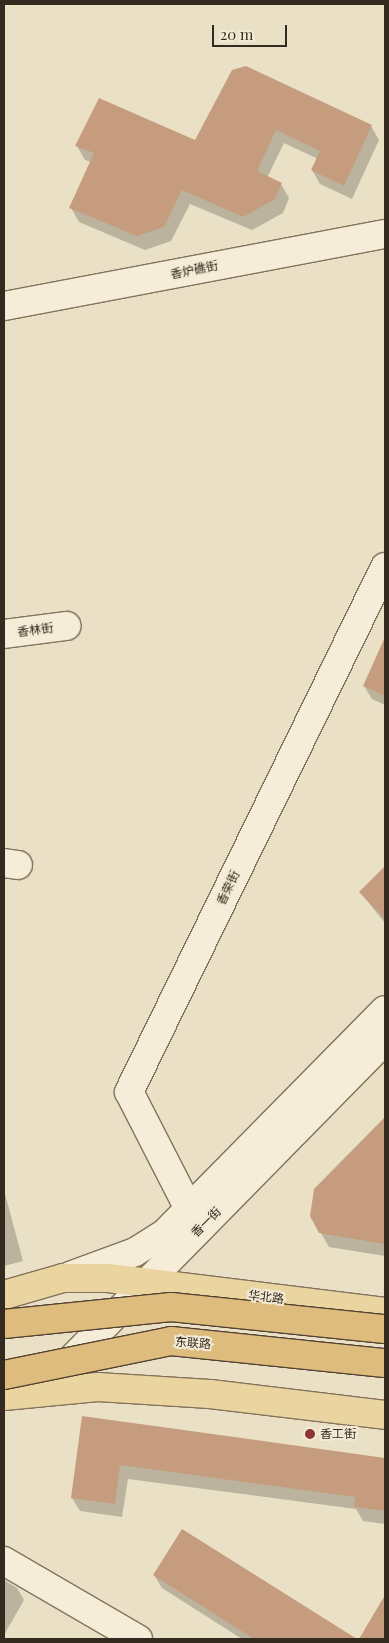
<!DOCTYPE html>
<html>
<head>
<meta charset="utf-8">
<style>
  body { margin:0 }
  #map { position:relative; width:389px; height:1643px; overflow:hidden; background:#eae0c5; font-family:"Playfair Display","Noto Sans SC",serif }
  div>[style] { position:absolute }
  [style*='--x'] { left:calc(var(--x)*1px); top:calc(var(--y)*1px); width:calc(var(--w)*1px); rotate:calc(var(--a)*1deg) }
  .shadow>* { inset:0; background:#0003 }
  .building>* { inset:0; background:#c59d7e }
  .roads { filter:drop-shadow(1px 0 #84725d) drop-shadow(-1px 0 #84725d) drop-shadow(0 1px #84725d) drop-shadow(0 -1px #84725d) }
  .minor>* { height:28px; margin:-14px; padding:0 14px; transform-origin:14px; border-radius:14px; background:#f6edd8 }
  .tertiary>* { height:28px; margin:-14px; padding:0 14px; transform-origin:14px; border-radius:14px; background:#f6edd8 }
  .primary>* { height:28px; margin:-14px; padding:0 14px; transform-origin:14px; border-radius:14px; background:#ead5a0 }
  .bridges { filter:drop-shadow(1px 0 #524131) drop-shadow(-1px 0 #524131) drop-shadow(0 1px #524131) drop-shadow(0 -1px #524131) }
  .trunk-bridge>* { height:28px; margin:-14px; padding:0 14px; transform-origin:14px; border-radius:14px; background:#debc7e }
  .dots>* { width:14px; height:14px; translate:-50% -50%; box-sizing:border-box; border:2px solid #f2ead4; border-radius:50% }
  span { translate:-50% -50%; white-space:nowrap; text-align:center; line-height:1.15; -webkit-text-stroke:4px #f2ead4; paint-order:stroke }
  .street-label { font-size:12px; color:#352a1f }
  .poi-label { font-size:12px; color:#352a1f }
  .left { translate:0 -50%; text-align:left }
  .frame { position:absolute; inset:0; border:5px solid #352a1f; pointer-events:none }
  .scale { position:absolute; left:212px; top:25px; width:75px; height:22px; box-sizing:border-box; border:2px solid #352a1f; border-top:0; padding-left:6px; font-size:15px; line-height:18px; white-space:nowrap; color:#352a1f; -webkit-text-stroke:4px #f2ead4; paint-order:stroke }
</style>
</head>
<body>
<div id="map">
  <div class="shadow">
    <i style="clip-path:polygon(233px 71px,371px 126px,379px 140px,352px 199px,320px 184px,312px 170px,318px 159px,284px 143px,267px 178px,281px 184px,289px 198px,283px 213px,252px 230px,190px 204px,171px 241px,145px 250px,79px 222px,71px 208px,91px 162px,85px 160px,77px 146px,195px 142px)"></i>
    <i style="clip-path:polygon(385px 640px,385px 705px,372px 699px,364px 686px)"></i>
    <i style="clip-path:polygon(385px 868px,385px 923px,360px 892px)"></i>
    <i style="clip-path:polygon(385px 1119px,385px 1256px,329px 1247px,321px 1233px,315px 1189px)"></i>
    <i style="clip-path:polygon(4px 1190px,23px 1261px,4px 1266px)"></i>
    <i style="clip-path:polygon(83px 1418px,385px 1459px,385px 1524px,363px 1521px,356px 1509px,128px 1479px,122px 1517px,80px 1511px,72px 1498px)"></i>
    <i style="clip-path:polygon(183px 1530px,354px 1639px,242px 1639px,162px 1588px,154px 1575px)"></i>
    <i style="clip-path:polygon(4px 1580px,17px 1588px,24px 1600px,4px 1635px)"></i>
  </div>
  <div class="building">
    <i style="clip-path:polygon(246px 66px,372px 125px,344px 186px,311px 170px,320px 151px,276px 130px,257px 171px,282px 183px,275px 199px,243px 217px,182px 190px,164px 227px,137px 236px,69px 208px,94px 153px,75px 146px,99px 98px,195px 140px,232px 70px)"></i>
    <i style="clip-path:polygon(385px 637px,385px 696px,363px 686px)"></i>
    <i style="clip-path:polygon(385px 866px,385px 919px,359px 892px)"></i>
    <i style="clip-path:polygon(385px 1117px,385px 1244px,319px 1233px,310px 1216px,314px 1189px)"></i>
    <i style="clip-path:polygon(82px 1416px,385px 1458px,385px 1511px,354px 1507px,355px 1497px,120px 1465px,115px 1504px,71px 1498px)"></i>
    <i style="clip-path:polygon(182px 1529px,357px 1639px,254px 1639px,153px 1575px)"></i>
    <i style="clip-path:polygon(385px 1595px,385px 1639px,359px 1639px)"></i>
  </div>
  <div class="roads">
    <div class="minor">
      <i style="--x:4;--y:306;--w:388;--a:-10.7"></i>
      <i style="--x:4;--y:634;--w:63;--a:-7.4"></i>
      <i style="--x:4;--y:863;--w:14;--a:8"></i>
      <i style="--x:189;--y:1209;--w:131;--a:-117.1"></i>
      <i style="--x:129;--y:1092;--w:584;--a:-64.01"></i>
      <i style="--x:4;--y:1561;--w:155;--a:30.2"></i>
    </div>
    <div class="tertiary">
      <i style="--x:70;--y:1276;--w:69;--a:-20.3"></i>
      <i style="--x:135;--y:1252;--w:36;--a:-32"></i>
      <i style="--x:165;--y:1233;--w:313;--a:-45.4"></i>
      <i style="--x:60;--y:1371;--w:464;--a:-45.5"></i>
    </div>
    <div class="primary">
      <i style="--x:4;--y:1295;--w:61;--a:-16.1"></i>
      <i style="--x:63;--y:1278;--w:45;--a:0"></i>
      <i style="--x:108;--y:1278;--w:279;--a:7"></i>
      <i style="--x:4;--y:1396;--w:94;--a:-5.5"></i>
      <i style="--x:98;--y:1387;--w:112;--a:3.6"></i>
      <i style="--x:210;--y:1394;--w:176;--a:6.8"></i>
    </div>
  </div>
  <div class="bridges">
    <div class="trunk-bridge">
      <i style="--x:4;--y:1324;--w:168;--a:-5.8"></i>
      <i style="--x:171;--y:1307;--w:215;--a:5.9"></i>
      <i style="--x:4;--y:1375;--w:170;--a:-11.5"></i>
      <i style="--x:171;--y:1341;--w:215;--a:5.9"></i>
    </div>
  </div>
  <div class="dots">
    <i style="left:310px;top:1434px;background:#8d3432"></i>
  </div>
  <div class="street-label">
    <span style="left:194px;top:270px;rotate:-11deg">香炉礁街</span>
    <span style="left:35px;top:630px;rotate:-7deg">香林街</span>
    <span style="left:228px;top:888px;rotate:-64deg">香荣街</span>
    <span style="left:206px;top:1222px;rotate:-45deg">香一街</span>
    <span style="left:266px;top:1297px;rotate:7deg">华北路</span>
    <span style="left:193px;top:1343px;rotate:4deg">东联路</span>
  </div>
  <div class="poi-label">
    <span class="left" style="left:320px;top:1434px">香工街</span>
  </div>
  <div class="frame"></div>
  <div class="scale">20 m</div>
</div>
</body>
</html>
